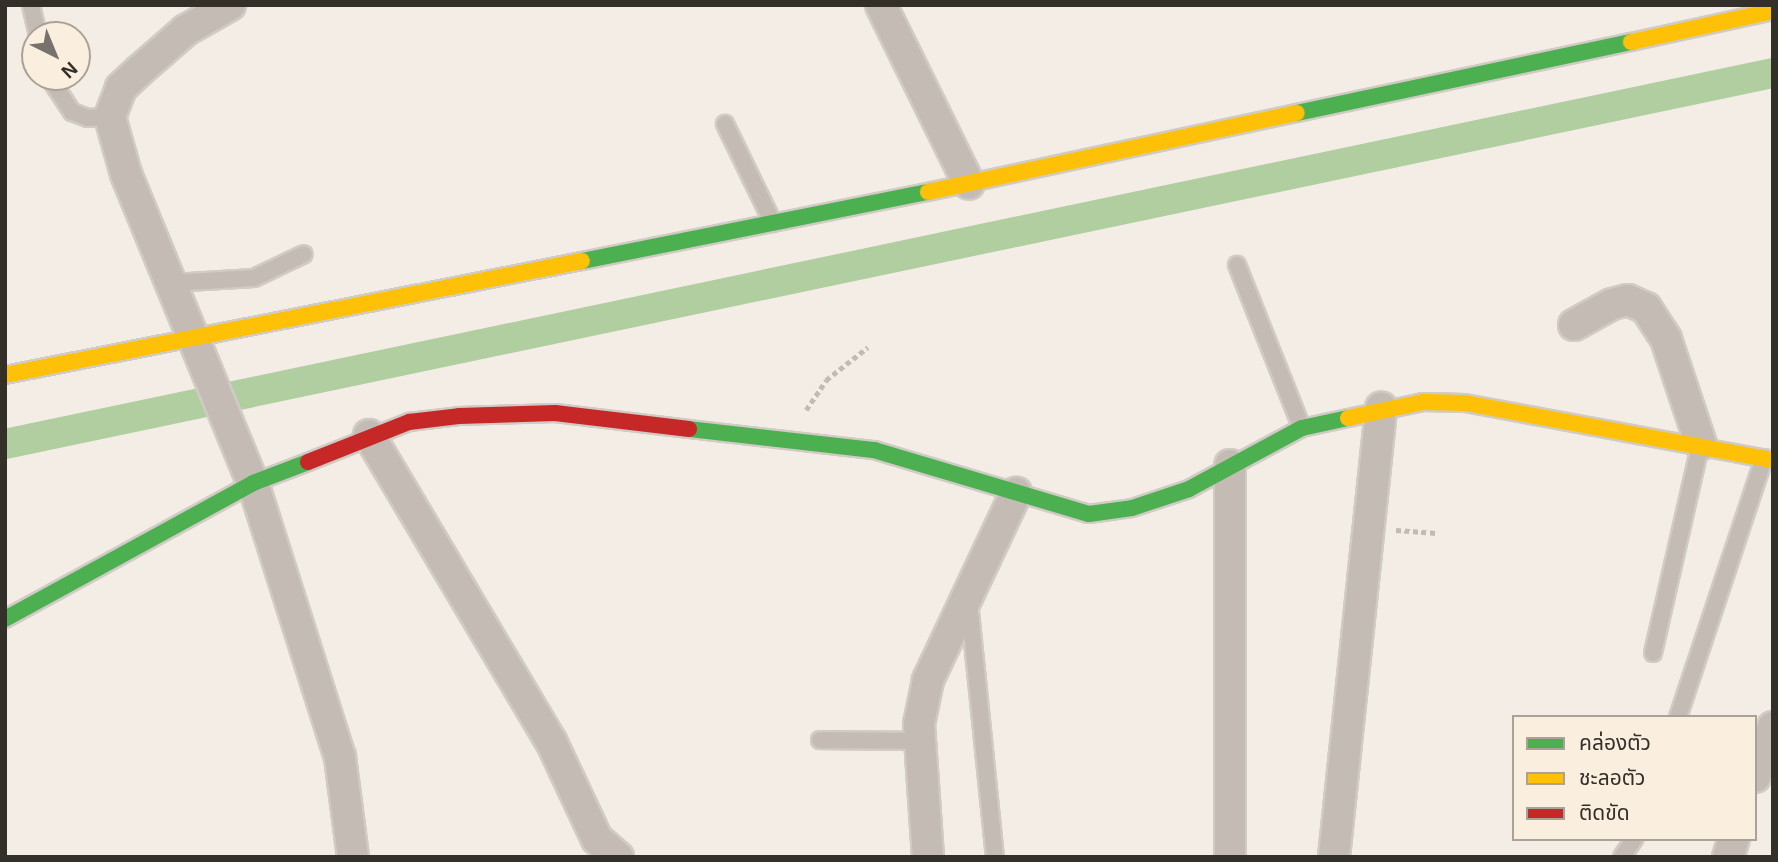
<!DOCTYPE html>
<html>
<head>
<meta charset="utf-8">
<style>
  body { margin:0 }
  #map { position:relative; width:1778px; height:862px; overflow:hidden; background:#f4ede5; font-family:Arial,"Noto Sans Thai",sans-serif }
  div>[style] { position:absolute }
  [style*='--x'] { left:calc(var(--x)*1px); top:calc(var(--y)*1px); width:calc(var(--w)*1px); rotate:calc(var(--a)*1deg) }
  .canal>* { height:30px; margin:-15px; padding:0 15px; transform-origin:15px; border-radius:15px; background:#b0cea0 }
  .path>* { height:4.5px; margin-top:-2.25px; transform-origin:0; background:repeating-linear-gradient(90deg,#c2bab5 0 5px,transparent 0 8.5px) }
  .roads { filter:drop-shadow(2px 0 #d0cbc5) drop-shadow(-2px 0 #d0cbc5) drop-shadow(0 2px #d0cbc5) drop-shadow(0 -2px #d0cbc5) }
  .lane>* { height:16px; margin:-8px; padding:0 8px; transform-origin:8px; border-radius:8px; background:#c5bbb5 }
  .street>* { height:30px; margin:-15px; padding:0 15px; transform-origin:15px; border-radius:15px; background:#c5bbb5 }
  .fast>* { height:16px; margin:-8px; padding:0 8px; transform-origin:8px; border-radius:8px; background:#4caf50 }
  .slow>* { height:16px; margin:-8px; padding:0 8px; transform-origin:8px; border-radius:8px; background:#ffc107 }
  .jam>* { height:16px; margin:-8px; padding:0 8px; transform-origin:8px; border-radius:8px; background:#c62828 }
  span { translate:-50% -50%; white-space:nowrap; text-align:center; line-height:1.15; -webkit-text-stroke:7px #faeedf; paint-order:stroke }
  .frame { position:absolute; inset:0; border:7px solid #332f29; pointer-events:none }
  .legend { position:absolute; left:1512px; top:715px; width:245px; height:126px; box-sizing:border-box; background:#faeedf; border:2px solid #aaa296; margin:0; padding:9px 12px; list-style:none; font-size:21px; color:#332f29 }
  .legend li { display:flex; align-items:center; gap:14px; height:35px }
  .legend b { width:35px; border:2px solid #aaa296 }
  .north { position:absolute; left:21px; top:21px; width:70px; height:70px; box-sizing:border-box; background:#faeedf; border:2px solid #aaa296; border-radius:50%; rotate:137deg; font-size:19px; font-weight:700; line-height:28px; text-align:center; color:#332f29 }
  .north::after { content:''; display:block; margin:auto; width:24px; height:32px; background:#77726b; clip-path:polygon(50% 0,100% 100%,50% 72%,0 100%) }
</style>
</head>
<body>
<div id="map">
  <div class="canal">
    <i style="--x:5;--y:444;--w:1807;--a:-11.85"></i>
  </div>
  <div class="path">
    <i style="--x:806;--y:410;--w:36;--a:-56"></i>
    <i style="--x:826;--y:380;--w:53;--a:-38.2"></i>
    <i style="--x:1396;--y:530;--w:41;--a:4.2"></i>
  </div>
  <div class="roads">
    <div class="lane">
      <i style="--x:31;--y:5;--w:31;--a:77"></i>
      <i style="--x:49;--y:77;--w:42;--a:56.7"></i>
      <i style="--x:72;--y:112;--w:17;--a:21"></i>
      <i style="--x:88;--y:118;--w:22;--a:-3"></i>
      <i style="--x:725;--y:124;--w:110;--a:64.1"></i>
      <i style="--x:1237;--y:265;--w:175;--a:68.3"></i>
      <i style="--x:172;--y:283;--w:82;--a:-3.5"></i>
      <i style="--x:254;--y:278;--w:55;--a:-25.6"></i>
      <i style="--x:969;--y:602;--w:256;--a:84.2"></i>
      <i style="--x:1653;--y:653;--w:212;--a:-77.2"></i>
      <i style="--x:1678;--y:717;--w:273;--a:-71.6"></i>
      <i style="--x:820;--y:740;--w:99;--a:0.6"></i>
      <i style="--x:1622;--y:857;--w:22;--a:-56"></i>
    </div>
    <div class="street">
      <i style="--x:230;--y:5;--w:51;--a:150.4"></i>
      <i style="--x:186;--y:30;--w:62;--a:138.9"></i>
      <i style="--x:139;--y:71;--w:25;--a:137"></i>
      <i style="--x:121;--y:88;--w:31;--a:111"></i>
      <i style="--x:110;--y:117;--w:59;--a:74.3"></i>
      <i style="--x:126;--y:174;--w:334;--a:67.7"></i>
      <i style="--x:253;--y:483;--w:287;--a:72.4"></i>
      <i style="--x:340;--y:757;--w:101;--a:82.6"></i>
      <i style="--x:881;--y:5;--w:199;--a:63.8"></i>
      <i style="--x:1574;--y:325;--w:43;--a:-28.9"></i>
      <i style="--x:1612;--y:304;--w:16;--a:-14"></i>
      <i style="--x:1628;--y:300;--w:20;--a:24"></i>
      <i style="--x:1646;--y:308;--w:37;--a:57"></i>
      <i style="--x:1666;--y:339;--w:111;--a:71.6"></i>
      <i style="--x:369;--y:435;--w:356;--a:59.3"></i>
      <i style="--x:551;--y:741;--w:108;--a:64.9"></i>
      <i style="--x:597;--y:839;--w:28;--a:41"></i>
      <i style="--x:1230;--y:465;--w:392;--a:90"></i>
      <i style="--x:1755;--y:777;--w:53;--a:-70.2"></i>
      <i style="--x:928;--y:857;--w:133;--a:-93.9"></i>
      <i style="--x:919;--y:724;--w:45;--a:-78.4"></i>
      <i style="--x:928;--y:680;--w:207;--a:-64.8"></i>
      <i style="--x:1334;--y:857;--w:452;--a:-84"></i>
      <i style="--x:1728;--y:857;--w:19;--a:-72"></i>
    </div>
    <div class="fast">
      <i style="--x:1297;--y:113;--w:341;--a:-12"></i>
      <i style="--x:582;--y:261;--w:353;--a:-11.3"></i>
      <i style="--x:689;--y:429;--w:186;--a:6.5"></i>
      <i style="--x:874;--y:450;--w:224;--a:16.6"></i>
      <i style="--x:1089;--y:514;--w:43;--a:-7.9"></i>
      <i style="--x:1132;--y:508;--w:60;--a:-18.4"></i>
      <i style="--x:1189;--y:489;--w:128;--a:-28.4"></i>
      <i style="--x:1302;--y:428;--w:47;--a:-12.3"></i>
      <i style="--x:5;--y:619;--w:283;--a:-28.7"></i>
      <i style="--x:253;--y:483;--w:59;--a:-20.9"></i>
    </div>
    <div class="slow">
      <i style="--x:1631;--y:42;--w:145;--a:-12.3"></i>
      <i style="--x:928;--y:192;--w:377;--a:-12.1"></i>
      <i style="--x:5;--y:375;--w:588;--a:-11.18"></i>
      <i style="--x:1348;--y:418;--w:77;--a:-12"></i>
      <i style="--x:1423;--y:402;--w:42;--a:1.4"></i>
      <i style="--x:1465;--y:403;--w:313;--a:10.5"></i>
    </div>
    <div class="jam">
      <i style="--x:308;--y:462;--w:109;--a:-21.6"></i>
      <i style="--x:409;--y:422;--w:50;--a:-6.8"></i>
      <i style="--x:459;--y:416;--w:96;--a:-1.8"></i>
      <i style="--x:555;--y:413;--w:135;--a:6.8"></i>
    </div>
  </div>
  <div class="frame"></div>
  <ul class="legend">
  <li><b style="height:9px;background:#4caf50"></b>คล่องตัว</li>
  <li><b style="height:9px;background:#ffc107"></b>ชะลอตัว</li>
  <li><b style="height:9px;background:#c62828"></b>ติดขัด</li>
  </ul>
  <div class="north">N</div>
</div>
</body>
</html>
